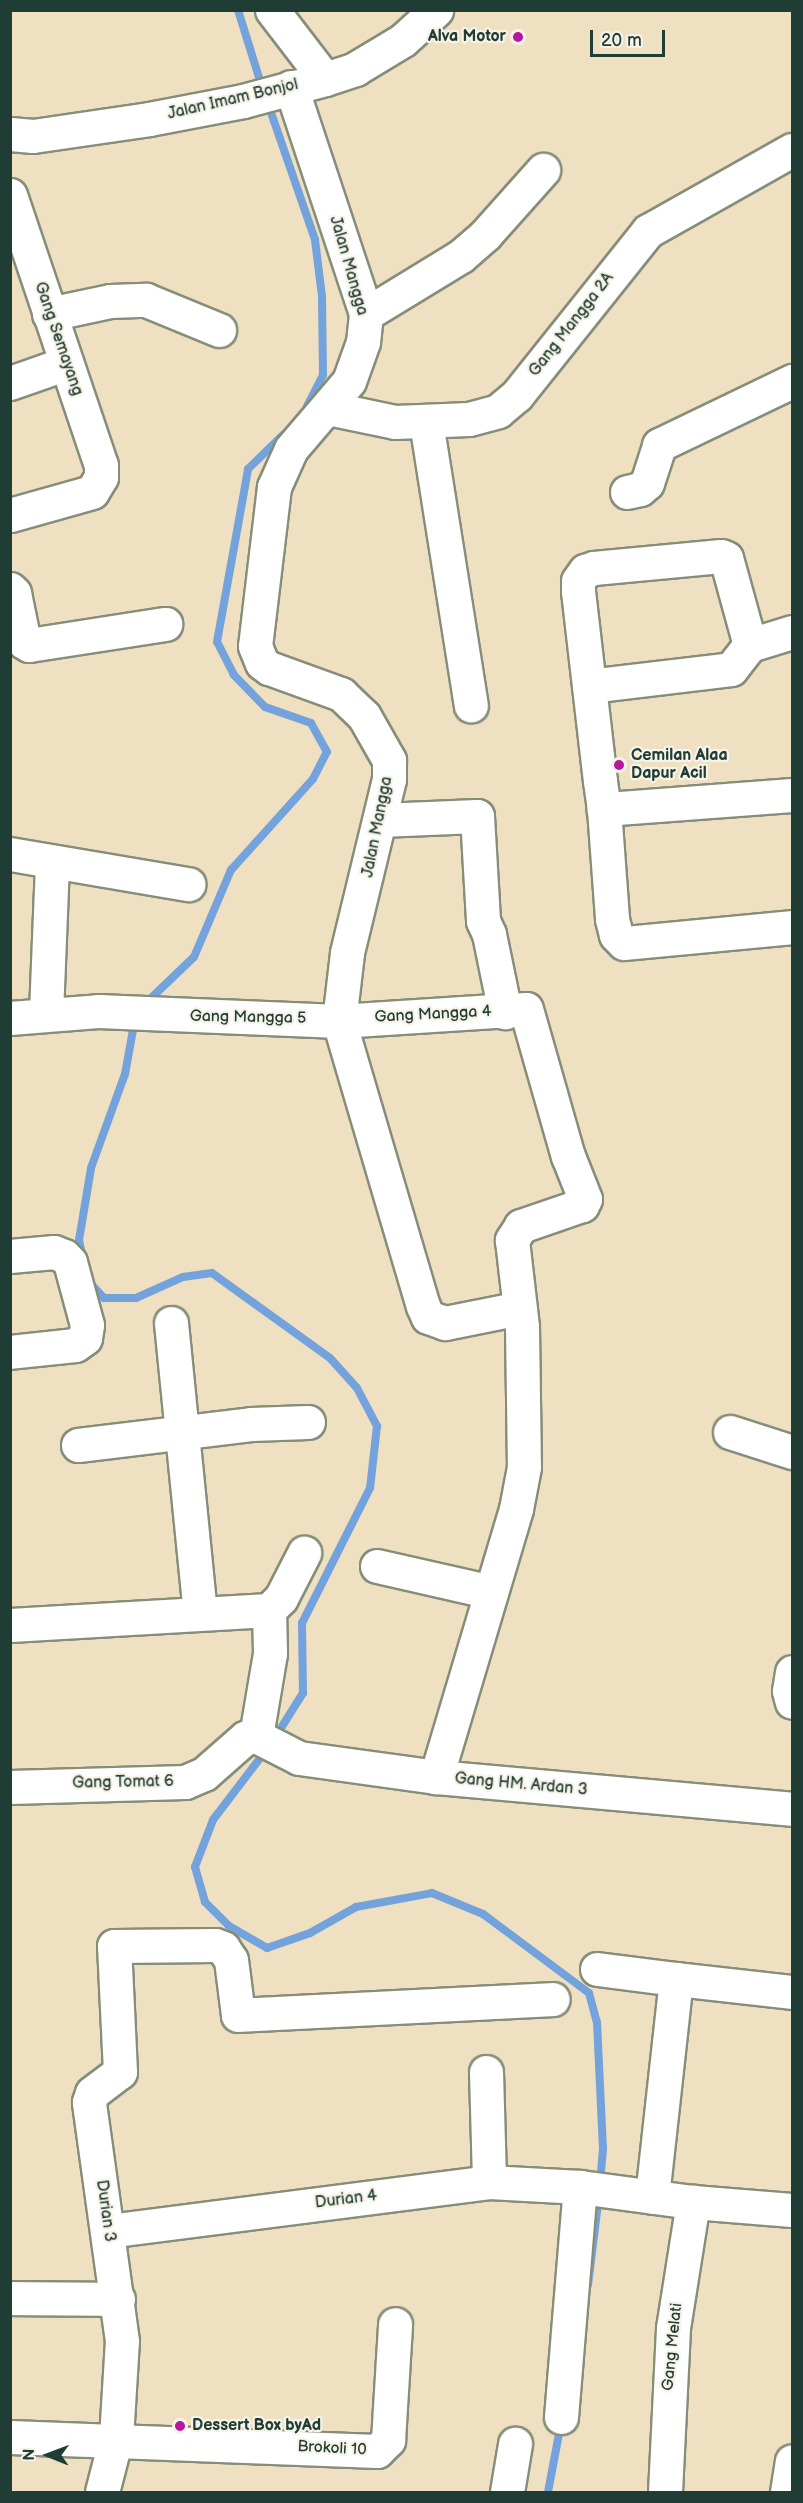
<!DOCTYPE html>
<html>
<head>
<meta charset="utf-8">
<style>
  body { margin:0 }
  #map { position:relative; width:803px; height:2503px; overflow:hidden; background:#eee0c0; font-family:"Balsamiq Sans",sans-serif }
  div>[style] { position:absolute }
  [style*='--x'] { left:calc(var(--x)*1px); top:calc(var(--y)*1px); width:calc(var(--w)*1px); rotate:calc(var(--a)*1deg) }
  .stream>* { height:8px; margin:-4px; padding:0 4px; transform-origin:4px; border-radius:4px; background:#73a2dc }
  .roads { filter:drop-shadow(2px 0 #868e7a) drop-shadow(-2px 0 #868e7a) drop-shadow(0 2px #868e7a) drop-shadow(0 -2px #868e7a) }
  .minor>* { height:33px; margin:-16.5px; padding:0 16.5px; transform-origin:16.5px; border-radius:16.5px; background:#fff }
  .dots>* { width:16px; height:16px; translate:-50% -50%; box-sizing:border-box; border:3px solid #f7f3e8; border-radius:50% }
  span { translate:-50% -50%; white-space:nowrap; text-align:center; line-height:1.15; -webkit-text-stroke:4.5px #f7f3e8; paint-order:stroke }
  .poi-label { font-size:16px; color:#1f3d34; font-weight:700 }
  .right { translate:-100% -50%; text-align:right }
  .left { translate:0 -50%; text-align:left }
  .street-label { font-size:16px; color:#1f3d34 }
  .frame { position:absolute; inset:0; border:12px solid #1f3d34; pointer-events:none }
  .north { position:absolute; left:18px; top:2425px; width:60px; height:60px; -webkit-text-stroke:4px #f7f3e8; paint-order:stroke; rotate:271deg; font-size:16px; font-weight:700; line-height:24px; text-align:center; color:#1f3d34 }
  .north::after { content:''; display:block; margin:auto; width:21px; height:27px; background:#1f3d34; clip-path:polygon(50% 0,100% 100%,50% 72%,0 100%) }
  .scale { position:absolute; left:590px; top:30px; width:75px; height:27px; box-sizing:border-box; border:3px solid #1f3d34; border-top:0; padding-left:8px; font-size:18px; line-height:21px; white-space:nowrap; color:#1f3d34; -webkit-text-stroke:4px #f7f3e8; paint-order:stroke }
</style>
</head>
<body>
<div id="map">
  <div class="stream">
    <i style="--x:238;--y:10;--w:81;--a:72.7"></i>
    <i style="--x:267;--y:101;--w:147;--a:70.9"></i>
    <i style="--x:315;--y:240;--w:56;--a:82.9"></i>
    <i style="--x:322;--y:296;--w:79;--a:89.3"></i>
    <i style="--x:323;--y:375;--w:38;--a:117"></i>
    <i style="--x:147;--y:1002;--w:65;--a:-43.8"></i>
    <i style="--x:194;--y:957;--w:95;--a:-67"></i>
    <i style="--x:231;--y:870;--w:122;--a:-48"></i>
    <i style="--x:313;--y:779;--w:30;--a:-63"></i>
    <i style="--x:327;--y:752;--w:33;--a:-119"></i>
    <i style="--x:311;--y:723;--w:49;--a:-160.8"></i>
    <i style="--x:265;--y:707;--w:45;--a:-134.1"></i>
    <i style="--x:234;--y:675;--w:37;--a:-117"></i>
    <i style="--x:217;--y:642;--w:176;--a:-79.8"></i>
    <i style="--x:248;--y:469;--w:50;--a:-44.2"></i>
    <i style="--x:83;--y:1259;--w:19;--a:-102"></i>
    <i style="--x:79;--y:1240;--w:73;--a:-80.5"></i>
    <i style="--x:91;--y:1168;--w:100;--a:-70.1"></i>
    <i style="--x:125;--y:1074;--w:56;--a:-79.7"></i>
    <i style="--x:89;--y:1282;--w:22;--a:47"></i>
    <i style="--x:104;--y:1298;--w:32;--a:0"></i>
    <i style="--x:136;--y:1298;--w:51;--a:-24.1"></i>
    <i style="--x:183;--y:1277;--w:29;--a:-8"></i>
    <i style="--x:212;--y:1273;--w:145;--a:35.8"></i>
    <i style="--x:330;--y:1358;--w:40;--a:48"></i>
    <i style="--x:357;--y:1388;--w:43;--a:62.2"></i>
    <i style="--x:377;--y:1426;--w:62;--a:96.4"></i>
    <i style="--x:370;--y:1488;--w:151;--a:116.7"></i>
    <i style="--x:302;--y:1623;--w:70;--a:89.2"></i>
    <i style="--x:303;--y:1693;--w:51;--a:122.1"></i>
    <i style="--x:267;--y:1749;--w:89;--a:127.3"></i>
    <i style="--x:213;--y:1820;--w:50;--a:111"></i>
    <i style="--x:195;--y:1867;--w:36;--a:74"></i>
    <i style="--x:205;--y:1902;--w:34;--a:45"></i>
    <i style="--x:229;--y:1926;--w:44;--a:30.1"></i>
    <i style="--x:267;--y:1948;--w:46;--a:-19.2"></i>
    <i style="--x:310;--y:1933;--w:53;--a:-29.5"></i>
    <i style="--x:356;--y:1907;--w:77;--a:-10.4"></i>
    <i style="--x:432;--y:1893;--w:55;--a:22.4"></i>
    <i style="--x:483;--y:1914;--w:132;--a:36.7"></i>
    <i style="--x:589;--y:1993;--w:30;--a:75"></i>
    <i style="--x:597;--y:2022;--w:127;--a:87.3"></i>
    <i style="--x:603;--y:2149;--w:32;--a:95"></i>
    <i style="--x:588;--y:2285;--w:90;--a:-83"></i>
    <i style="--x:548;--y:2492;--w:70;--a:-79.3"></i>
  </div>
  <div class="roads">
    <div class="minor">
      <i style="--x:272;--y:10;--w:87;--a:52.5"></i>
      <i style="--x:291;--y:87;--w:239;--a:71.7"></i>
      <i style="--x:366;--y:314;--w:28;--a:96"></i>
      <i style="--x:363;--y:342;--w:41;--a:109.7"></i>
      <i style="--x:349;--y:381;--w:89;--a:130.5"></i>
      <i style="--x:291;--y:449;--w:42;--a:114.1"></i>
      <i style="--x:274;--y:487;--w:160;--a:96.8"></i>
      <i style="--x:255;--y:646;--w:18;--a:68"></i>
      <i style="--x:262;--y:663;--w:9;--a:36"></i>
      <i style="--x:269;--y:668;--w:77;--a:19.9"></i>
      <i style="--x:341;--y:694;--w:32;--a:44"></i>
      <i style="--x:364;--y:716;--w:51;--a:60.4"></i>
      <i style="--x:389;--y:760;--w:19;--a:90"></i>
      <i style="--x:389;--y:779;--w:179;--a:103.6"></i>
      <i style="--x:347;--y:953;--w:68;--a:96.7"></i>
      <i style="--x:339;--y:1021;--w:297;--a:73.6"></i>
      <i style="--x:423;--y:1306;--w:12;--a:66"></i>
      <i style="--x:428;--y:1317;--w:18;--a:19"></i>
      <i style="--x:445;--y:1323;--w:76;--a:-11.3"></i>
      <i style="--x:10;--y:134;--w:23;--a:5"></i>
      <i style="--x:33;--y:136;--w:117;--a:-8.3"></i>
      <i style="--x:149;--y:119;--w:96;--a:-10.8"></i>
      <i style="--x:243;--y:101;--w:85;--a:-15"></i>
      <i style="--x:325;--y:79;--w:32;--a:-18"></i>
      <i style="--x:355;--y:69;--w:56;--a:-31.1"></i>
      <i style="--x:403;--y:40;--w:45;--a:-42.3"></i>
      <i style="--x:10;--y:195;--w:285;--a:71.4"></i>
      <i style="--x:101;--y:465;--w:12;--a:90"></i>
      <i style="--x:101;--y:477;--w:17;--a:121"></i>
      <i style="--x:92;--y:492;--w:85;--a:164.3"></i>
      <i style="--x:49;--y:314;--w:62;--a:-12"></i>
      <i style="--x:110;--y:301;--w:36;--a:-2"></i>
      <i style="--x:146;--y:300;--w:79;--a:22.3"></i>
      <i style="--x:366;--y:314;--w:111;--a:-31.4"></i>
      <i style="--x:461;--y:256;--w:33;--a:-41"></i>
      <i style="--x:486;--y:234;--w:86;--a:-48.3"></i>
      <i style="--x:10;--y:383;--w:60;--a:-19.3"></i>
      <i style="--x:328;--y:408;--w:68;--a:11.8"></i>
      <i style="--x:395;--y:422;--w:74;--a:-2.3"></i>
      <i style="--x:469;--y:419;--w:30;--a:-15"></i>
      <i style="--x:498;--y:411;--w:25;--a:-40"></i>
      <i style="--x:517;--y:395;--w:210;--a:-51.4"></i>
      <i style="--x:648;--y:231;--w:165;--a:-29.4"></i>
      <i style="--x:426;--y:422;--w:287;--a:81"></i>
      <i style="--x:627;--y:492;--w:13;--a:-13"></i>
      <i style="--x:640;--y:489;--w:9;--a:-41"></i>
      <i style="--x:647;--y:483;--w:40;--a:-72"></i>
      <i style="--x:659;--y:445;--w:148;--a:-25.7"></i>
      <i style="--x:10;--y:589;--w:6;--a:45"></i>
      <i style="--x:14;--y:593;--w:50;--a:78.5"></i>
      <i style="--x:24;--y:642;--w:6;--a:31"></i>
      <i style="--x:29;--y:645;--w:138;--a:-8.8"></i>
      <i style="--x:750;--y:645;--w:44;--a:-17.2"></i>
      <i style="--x:589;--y:686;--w:143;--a:-6.8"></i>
      <i style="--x:731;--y:669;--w:31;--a:-52"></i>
      <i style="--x:750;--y:645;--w:90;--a:-105.4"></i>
      <i style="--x:726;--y:558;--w:5;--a:-158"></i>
      <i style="--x:721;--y:556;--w:128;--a:174.6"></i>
      <i style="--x:594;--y:568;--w:9;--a:162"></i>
      <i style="--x:585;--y:571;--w:12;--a:125"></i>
      <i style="--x:578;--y:581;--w:10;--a:90"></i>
      <i style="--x:578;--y:591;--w:191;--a:83.4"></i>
      <i style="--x:600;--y:781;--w:28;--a:82"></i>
      <i style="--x:792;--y:795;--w:189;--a:175.7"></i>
      <i style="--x:604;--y:809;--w:110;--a:85.8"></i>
      <i style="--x:612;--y:919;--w:16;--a:76"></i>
      <i style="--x:616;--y:935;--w:11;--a:45"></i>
      <i style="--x:624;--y:943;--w:169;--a:-5.4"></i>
      <i style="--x:380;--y:820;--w:97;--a:-2.4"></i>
      <i style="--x:477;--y:816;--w:105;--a:86.7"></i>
      <i style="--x:483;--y:921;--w:14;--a:65"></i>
      <i style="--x:489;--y:934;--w:80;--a:78.4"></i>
      <i style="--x:10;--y:854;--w:181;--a:9.6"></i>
      <i style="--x:46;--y:1013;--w:151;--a:-87.7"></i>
      <i style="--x:10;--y:1018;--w:88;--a:-4.5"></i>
      <i style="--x:98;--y:1011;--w:241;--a:2.4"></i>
      <i style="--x:339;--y:1021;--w:187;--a:-3.7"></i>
      <i style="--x:526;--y:1009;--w:153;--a:74.1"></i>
      <i style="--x:568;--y:1156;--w:46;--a:68.4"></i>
      <i style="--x:585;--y:1199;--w:7;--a:117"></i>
      <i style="--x:582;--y:1205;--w:65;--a:161"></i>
      <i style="--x:521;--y:1226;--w:17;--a:123"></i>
      <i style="--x:512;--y:1240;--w:88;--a:83.4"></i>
      <i style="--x:522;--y:1327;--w:140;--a:89.2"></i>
      <i style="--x:524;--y:1467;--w:43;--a:100.8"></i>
      <i style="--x:516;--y:1509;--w:280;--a:106.6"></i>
      <i style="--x:10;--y:1256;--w:44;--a:-5.2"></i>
      <i style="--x:54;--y:1252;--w:11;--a:22"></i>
      <i style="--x:64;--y:1256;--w:8;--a:45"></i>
      <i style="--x:70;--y:1262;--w:65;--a:74.9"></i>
      <i style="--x:87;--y:1325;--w:13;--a:99"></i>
      <i style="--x:85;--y:1338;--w:12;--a:145"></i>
      <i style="--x:75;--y:1345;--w:65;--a:173.9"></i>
      <i style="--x:171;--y:1323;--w:292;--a:84.3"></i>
      <i style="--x:730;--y:1432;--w:65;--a:17.9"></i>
      <i style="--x:78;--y:1445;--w:174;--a:-6.9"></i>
      <i style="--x:251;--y:1424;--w:57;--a:-2"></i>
      <i style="--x:377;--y:1566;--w:117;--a:12.8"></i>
      <i style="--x:10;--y:1625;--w:259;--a:-3.3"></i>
      <i style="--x:269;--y:1610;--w:17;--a:-45"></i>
      <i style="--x:281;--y:1598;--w:51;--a:-62.9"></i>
      <i style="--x:792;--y:1672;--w:19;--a:99"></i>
      <i style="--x:789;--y:1691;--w:11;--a:75"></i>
      <i style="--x:256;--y:1736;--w:48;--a:27.1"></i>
      <i style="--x:299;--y:1758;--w:138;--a:7.9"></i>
      <i style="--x:436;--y:1777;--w:357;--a:5.1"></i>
      <i style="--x:256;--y:1736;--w:84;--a:-80.4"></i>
      <i style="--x:270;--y:1653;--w:43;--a:-91.3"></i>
      <i style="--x:10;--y:1787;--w:175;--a:-1.6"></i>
      <i style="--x:185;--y:1782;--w:21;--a:-23"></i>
      <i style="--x:204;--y:1774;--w:55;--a:-41.3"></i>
      <i style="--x:245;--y:1738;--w:11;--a:-10"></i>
      <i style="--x:597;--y:1969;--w:80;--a:7.2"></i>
      <i style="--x:676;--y:1979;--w:219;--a:96.3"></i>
      <i style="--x:676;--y:1979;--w:117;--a:6.4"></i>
      <i style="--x:486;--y:2072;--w:110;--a:88.4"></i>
      <i style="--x:108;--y:2231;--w:384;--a:-7.3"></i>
      <i style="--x:489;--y:2182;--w:91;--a:3.1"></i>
      <i style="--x:580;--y:2187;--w:114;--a:7.6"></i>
      <i style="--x:693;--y:2202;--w:99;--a:4.6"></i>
      <i style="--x:10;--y:2298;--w:108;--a:0.5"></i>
      <i style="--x:561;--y:2417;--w:231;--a:-85.3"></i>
      <i style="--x:10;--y:2437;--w:367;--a:2.2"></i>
      <i style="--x:377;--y:2451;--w:16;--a:-45"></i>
      <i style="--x:388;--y:2440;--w:116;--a:-86.5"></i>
      <i style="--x:102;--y:2492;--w:56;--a:-75.5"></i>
      <i style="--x:116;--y:2438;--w:97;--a:-86.5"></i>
      <i style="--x:122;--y:2341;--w:241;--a:-97.9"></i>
      <i style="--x:89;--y:2102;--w:9;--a:-72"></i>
      <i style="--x:92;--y:2093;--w:35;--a:-37"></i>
      <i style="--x:120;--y:2072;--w:126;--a:-92.7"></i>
      <i style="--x:114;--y:1946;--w:101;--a:-0.6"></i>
      <i style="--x:215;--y:1945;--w:9;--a:21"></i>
      <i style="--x:223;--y:1948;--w:14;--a:56"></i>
      <i style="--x:231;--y:1960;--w:55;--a:82.7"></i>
      <i style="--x:238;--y:2015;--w:315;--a:-2.9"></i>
      <i style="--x:507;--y:2492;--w:49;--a:-80.5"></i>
      <i style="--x:665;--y:2492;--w:164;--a:-87.2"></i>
      <i style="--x:673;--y:2328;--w:128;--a:-81"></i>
      <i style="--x:787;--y:2492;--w:31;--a:-81"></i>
    </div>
  </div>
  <div class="dots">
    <i style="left:518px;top:37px;background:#b5179e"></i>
    <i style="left:619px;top:765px;background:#b5179e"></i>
    <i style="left:180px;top:2426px;background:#b5179e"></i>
  </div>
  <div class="poi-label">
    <span class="right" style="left:506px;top:37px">Alva Motor</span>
    <span class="left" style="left:631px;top:765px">Cemilan Alaa<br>Dapur Acil</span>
    <span class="left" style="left:192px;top:2426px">Dessert Box byAd</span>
  </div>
  <div class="street-label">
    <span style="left:233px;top:100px;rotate:-13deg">Jalan Imam Bonjol</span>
    <span style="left:348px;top:266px;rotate:74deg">Jalan Mangga</span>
    <span style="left:572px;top:325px;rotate:-52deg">Gang Mangga 2A</span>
    <span style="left:58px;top:339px;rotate:71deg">Gang Semayang</span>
    <span style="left:378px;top:827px;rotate:-79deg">Jalan Mangga</span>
    <span style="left:433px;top:1015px;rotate:-3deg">Gang Mangga 4</span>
    <span style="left:248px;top:1018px;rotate:1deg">Gang Mangga 5</span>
    <span style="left:123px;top:1783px;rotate:-1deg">Gang Tomat 6</span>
    <span style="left:521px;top:1785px;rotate:5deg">Gang HM. Ardan 3</span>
    <span style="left:346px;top:2200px;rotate:-7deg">Durian 4</span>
    <span style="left:105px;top:2211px;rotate:82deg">Durian 3</span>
    <span style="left:673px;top:2347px;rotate:-84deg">Gang Melati</span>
    <span style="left:332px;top:2449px;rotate:3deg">Brokoli 10</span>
  </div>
  <div class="frame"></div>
  <div class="north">N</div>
  <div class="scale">20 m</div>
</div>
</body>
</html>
